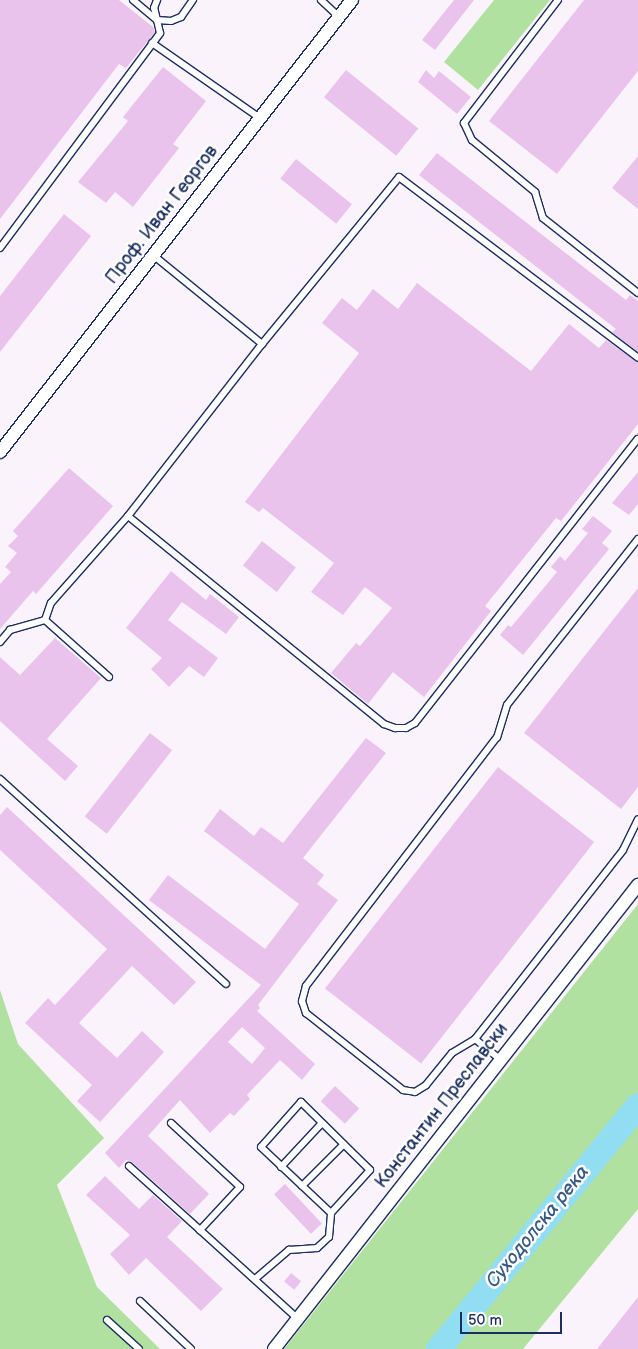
<!DOCTYPE html>
<html>
<head>
<meta charset="utf-8">
<style>
  body { margin:0 }
  #map { position:relative; width:638px; height:1349px; overflow:hidden; background:#fbf3fb; font-family:"Balsamiq Sans",sans-serif }
  div>[style] { position:absolute }
  [style*='--x'] { left:calc(var(--x)*1px); top:calc(var(--y)*1px); width:calc(var(--w)*1px); rotate:calc(var(--a)*1deg) }
  .green>* { inset:0; background:#b1e1a1 }
  .river>* { height:25px; margin:-12.5px; padding:0 12.5px; transform-origin:12.5px; border-radius:12.5px; background:#91ddf1 }
  .building>* { inset:0; background:#e9c3ec; transform-origin:0 0 }
  .roads { filter:drop-shadow(1px 0 #1b2f5e) drop-shadow(-1px 0 #1b2f5e) drop-shadow(0 1px #1b2f5e) drop-shadow(0 -1px #1b2f5e) }
  .service>* { height:6px; margin:-3px; padding:0 3px; transform-origin:3px; border-radius:3px; background:#fff }
  .minor>* { height:12px; margin:-6px; padding:0 6px; transform-origin:6px; border-radius:6px; background:#fff }
  span { translate:-50% -50%; white-space:nowrap; text-align:center; line-height:1.15; -webkit-text-stroke:5px #fff; paint-order:stroke }
  .street-label { font-size:18px; color:#1b2f5e }
  .water-label { font-size:19px; color:#385a83; font-style:italic }
  .scale { position:absolute; left:460px; top:1312px; width:102px; height:22px; box-sizing:border-box; border:2px solid #1b2f5e; border-top:0; padding-left:6px; font-size:15px; line-height:18px; white-space:nowrap; color:#1b2f5e; -webkit-text-stroke:4px #fff; paint-order:stroke }
</style>
</head>
<body>
<div id="map">
  <div class="green">
    <i style="clip-path:polygon(494px 0,550px 0,478px 90px,444px 62px)"></i>
    <i style="clip-path:polygon(638px 904px,638px 1209px,523px 1349px,284px 1349px)"></i>
    <i style="clip-path:polygon(0 990px,18px 1044px,104px 1138px,57px 1185px,97px 1287px,160px 1349px,0 1349px)"></i>
  </div>
  <div class="river">
    <i style="--x:438;--y:1349;--w:315;--a:-50.7"></i>
  </div>
  <div class="building">
    <i style="clip-path:polygon(0 0,119px 0,153px 27px,155px 32px,126px 68px,119px 64px,0 219px)"></i>
    <i style="clip-path:polygon(454px 0,474px 0,435px 50px,422px 40px)"></i>
    <i style="clip-path:polygon(584px 0,638px 0,638px 71px,557px 174px,489px 121px)"></i>
    <i style="clip-path:polygon(163px 67px,206px 101px,173px 144px,179px 148px,133px 207px,115px 192px,106px 203px,78px 182px,128px 121px,123px 117px)"></i>
    <i style="left:346px;top:70px;width:93px;height:35px;rotate:39deg"></i>
    <i style="clip-path:polygon(426px 70px,434px 78px,439px 71px,471px 97px,457px 114px,418px 82px)"></i>
    <i style="clip-path:polygon(437px 153px,626px 300px,630px 295px,638px 301px,638px 352px,612px 332px,616px 329px,419px 175px)"></i>
    <i style="clip-path:polygon(638px 156px,638px 209px,612px 188px)"></i>
    <i style="left:296px;top:159px;width:72px;height:25px;rotate:39deg"></i>
    <i style="clip-path:polygon(64px 214px,91px 236px,0 352px,0 296px)"></i>
    <i style="clip-path:polygon(417px 283px,531px 371px,569px 324px,599px 348px,606px 340px,638px 363px,638px 424px,561px 521px,556px 518px,485px 606px,491px 611px,424px 697px,393px 672px,368px 704px,331px 673px,356px 643px,360px 646px,392px 608px,365px 587px,343px 615px,311px 592px,334px 563px,263px 508px,259px 512px,245px 502px,359px 353px,322px 323px,342px 298px,357px 310px,373px 289px,398px 309px)"></i>
    <i style="clip-path:polygon(69px 468px,113px 506px,36px 594px,33px 591px,0 629px,0 584px,11px 572px,5px 567px,17px 553px,8px 546px,18px 536px,13px 531px)"></i>
    <i style="clip-path:polygon(638px 472px,638px 504px,629px 515px,612px 503px)"></i>
    <i style="clip-path:polygon(593px 516px,612px 531px,602px 543px,609px 549px,523px 655px,500px 635px,508px 625px,511px 627px,557px 572px,551px 567px,560px 556px,565px 561px,588px 533px,582px 529px)"></i>
    <i style="left:262px;top:541px;width:43px;height:31px;rotate:38deg"></i>
    <i style="clip-path:polygon(171px 571px,206px 600px,210px 594px,239px 617px,226px 634px,182px 602px,168px 620px,218px 658px,204px 677px,189px 666px,169px 687px,151px 669px,162px 658px,126px 628px)"></i>
    <i style="clip-path:polygon(638px 588px,638px 787px,621px 809px,524px 733px)"></i>
    <i style="clip-path:polygon(55px 638px,101px 678px,47px 739px,78px 766px,65px 781px,0 721px,0 657px,20px 675px)"></i>
    <i style="left:150px;top:733px;width:28px;height:106px;rotate:38deg"></i>
    <i style="clip-path:polygon(evenodd,366px 738px,386px 753px,303px 858px,324px 875px,317px 884px,338px 900px,258px 1005px,260px 1008px,257px 1011px,315px 1064px,302px 1080px,280px 1060px,247px 1095px,250px 1099px,234px 1116px,230px 1113px,210px 1133px,180px 1100px,148px 1136px,209px 1194px,190px 1214px,132px 1162px,126px 1160px,119px 1168px,105px 1153px,261px 985px,149px 900px,168px 875px,265px 949px,299px 904px,204px 831px,220px 809px,254px 836px,261px 827px,283px 843px,366px 738px,242px 1027px,265px 1048px,252px 1064px,228px 1042px,242px 1027px)"></i>
    <i style="left:498px;top:767px;width:122px;height:281px;rotate:38deg"></i>
    <i style="clip-path:polygon(7px 807px,196px 982px,174px 1005px,132px 966px,79px 1023px,117px 1058px,142px 1031px,164px 1052px,100px 1122px,77px 1101px,92px 1085px,25px 1023px,48px 998px,55px 1005px,107px 949px,0 850px,0 815px)"></i>
    <i style="left:335px;top:1086px;width:33px;height:21px;rotate:43deg"></i>
    <i style="clip-path:polygon(105px 1176px,139px 1209px,153px 1195px,182px 1221px,167px 1237px,223px 1289px,201px 1311px,146px 1258px,129px 1275px,110px 1254px,130px 1235px,86px 1195px)"></i>
    <i style="left:285px;top:1184px;width:54px;height:15px;rotate:47deg"></i>
    <i style="left:291px;top:1273px;width:13px;height:11px;rotate:39deg"></i>
    <i style="clip-path:polygon(638px 1297px,638px 1349px,597px 1349px,612px 1330px)"></i>
  </div>
  <div class="roads">
    <div class="service">
      <i style="--x:133;--y:0;--w:31;--a:40"></i>
      <i style="--x:157;--y:20;--w:14;--a:4"></i>
      <i style="--x:171;--y:21;--w:11;--a:-22"></i>
      <i style="--x:181;--y:17;--w:21;--a:-55"></i>
      <i style="--x:321;--y:0;--w:23;--a:43"></i>
      <i style="--x:558;--y:0;--w:155;--a:127.4"></i>
      <i style="--x:464;--y:123;--w:19;--a:65"></i>
      <i style="--x:472;--y:140;--w:82;--a:39.5"></i>
      <i style="--x:535;--y:192;--w:27;--a:73"></i>
      <i style="--x:543;--y:218;--w:121;--a:38.3"></i>
      <i style="--x:152;--y:43;--w:131;--a:34.8"></i>
      <i style="--x:0;--y:248;--w:268;--a:-53.3"></i>
      <i style="--x:160;--y:33;--w:26;--a:-103"></i>
      <i style="--x:154;--y:8;--w:9;--a:-69"></i>
      <i style="--x:153;--y:255;--w:141;--a:39.2"></i>
      <i style="--x:128;--y:516;--w:330;--a:39.1"></i>
      <i style="--x:384;--y:724;--w:12;--a:20"></i>
      <i style="--x:395;--y:728;--w:11;--a:0"></i>
      <i style="--x:406;--y:728;--w:10;--a:-29"></i>
      <i style="--x:415;--y:723;--w:361;--a:-51.9"></i>
      <i style="--x:638;--y:539;--w:211;--a:128.3"></i>
      <i style="--x:507;--y:705;--w:34;--a:107"></i>
      <i style="--x:497;--y:737;--w:314;--a:127.5"></i>
      <i style="--x:306;--y:986;--w:16;--a:105"></i>
      <i style="--x:302;--y:1001;--w:13;--a:72"></i>
      <i style="--x:306;--y:1013;--w:124;--a:38.4"></i>
      <i style="--x:403;--y:1090;--w:12;--a:9"></i>
      <i style="--x:415;--y:1092;--w:13;--a:-32"></i>
      <i style="--x:426;--y:1085;--w:41;--a:-50.9"></i>
      <i style="--x:452;--y:1053;--w:27;--a:-31"></i>
      <i style="--x:475;--y:1039;--w:240;--a:-51.9"></i>
      <i style="--x:623;--y:850;--w:34;--a:-64"></i>
      <i style="--x:0;--y:642;--w:16;--a:-50"></i>
      <i style="--x:10;--y:630;--w:36;--a:-16"></i>
      <i style="--x:109;--y:677;--w:86;--a:-138.3"></i>
      <i style="--x:45;--y:620;--w:18;--a:-71"></i>
      <i style="--x:51;--y:603;--w:116;--a:-48.5"></i>
      <i style="--x:128;--y:516;--w:218;--a:-52.1"></i>
      <i style="--x:262;--y:344;--w:216;--a:-50.6"></i>
      <i style="--x:399;--y:177;--w:300;--a:37.1"></i>
      <i style="--x:0;--y:779;--w:305;--a:42.2"></i>
      <i style="--x:475;--y:1039;--w:32;--a:39"></i>
      <i style="--x:171;--y:1123;--w:94;--a:42.8"></i>
      <i style="--x:240;--y:1187;--w:59;--a:132.9"></i>
      <i style="--x:200;--y:1230;--w:132;--a:42.2"></i>
      <i style="--x:129;--y:1166;--w:96;--a:42"></i>
      <i style="--x:281;--y:1167;--w:60;--a:-47"></i>
      <i style="--x:302;--y:1186;--w:59;--a:-45"></i>
      <i style="--x:255;--y:1279;--w:45;--a:-40.5"></i>
      <i style="--x:289;--y:1250;--w:28;--a:-4"></i>
      <i style="--x:317;--y:1248;--w:16;--a:-43"></i>
      <i style="--x:329;--y:1237;--w:24;--a:-85"></i>
      <i style="--x:331;--y:1213;--w:58;--a:-47.8"></i>
      <i style="--x:370;--y:1170;--w:97;--a:-135.4"></i>
      <i style="--x:301;--y:1102;--w:60;--a:131.6"></i>
      <i style="--x:261;--y:1147;--w:96;--a:43.3"></i>
      <i style="--x:140;--y:1301;--w:70;--a:43.3"></i>
      <i style="--x:107;--y:1320;--w:43;--a:42.2"></i>
    </div>
    <div class="minor">
      <i style="--x:0;--y:452;--w:573;--a:-52.09"></i>
      <i style="--x:274;--y:1349;--w:590;--a:-51.89"></i>
    </div>
  </div>
  <div class="street-label">
    <span style="left:162px;top:215px;rotate:-52deg">Проф. Иван Георгов</span>
    <span style="left:442px;top:1106px;rotate:-52deg">Константин Преславски</span>
  </div>
  <div class="water-label">
    <span style="left:538px;top:1227px;rotate:-51deg">Суходолска река</span>
  </div>
  <div class="scale">50 m</div>
</div>
</body>
</html>
